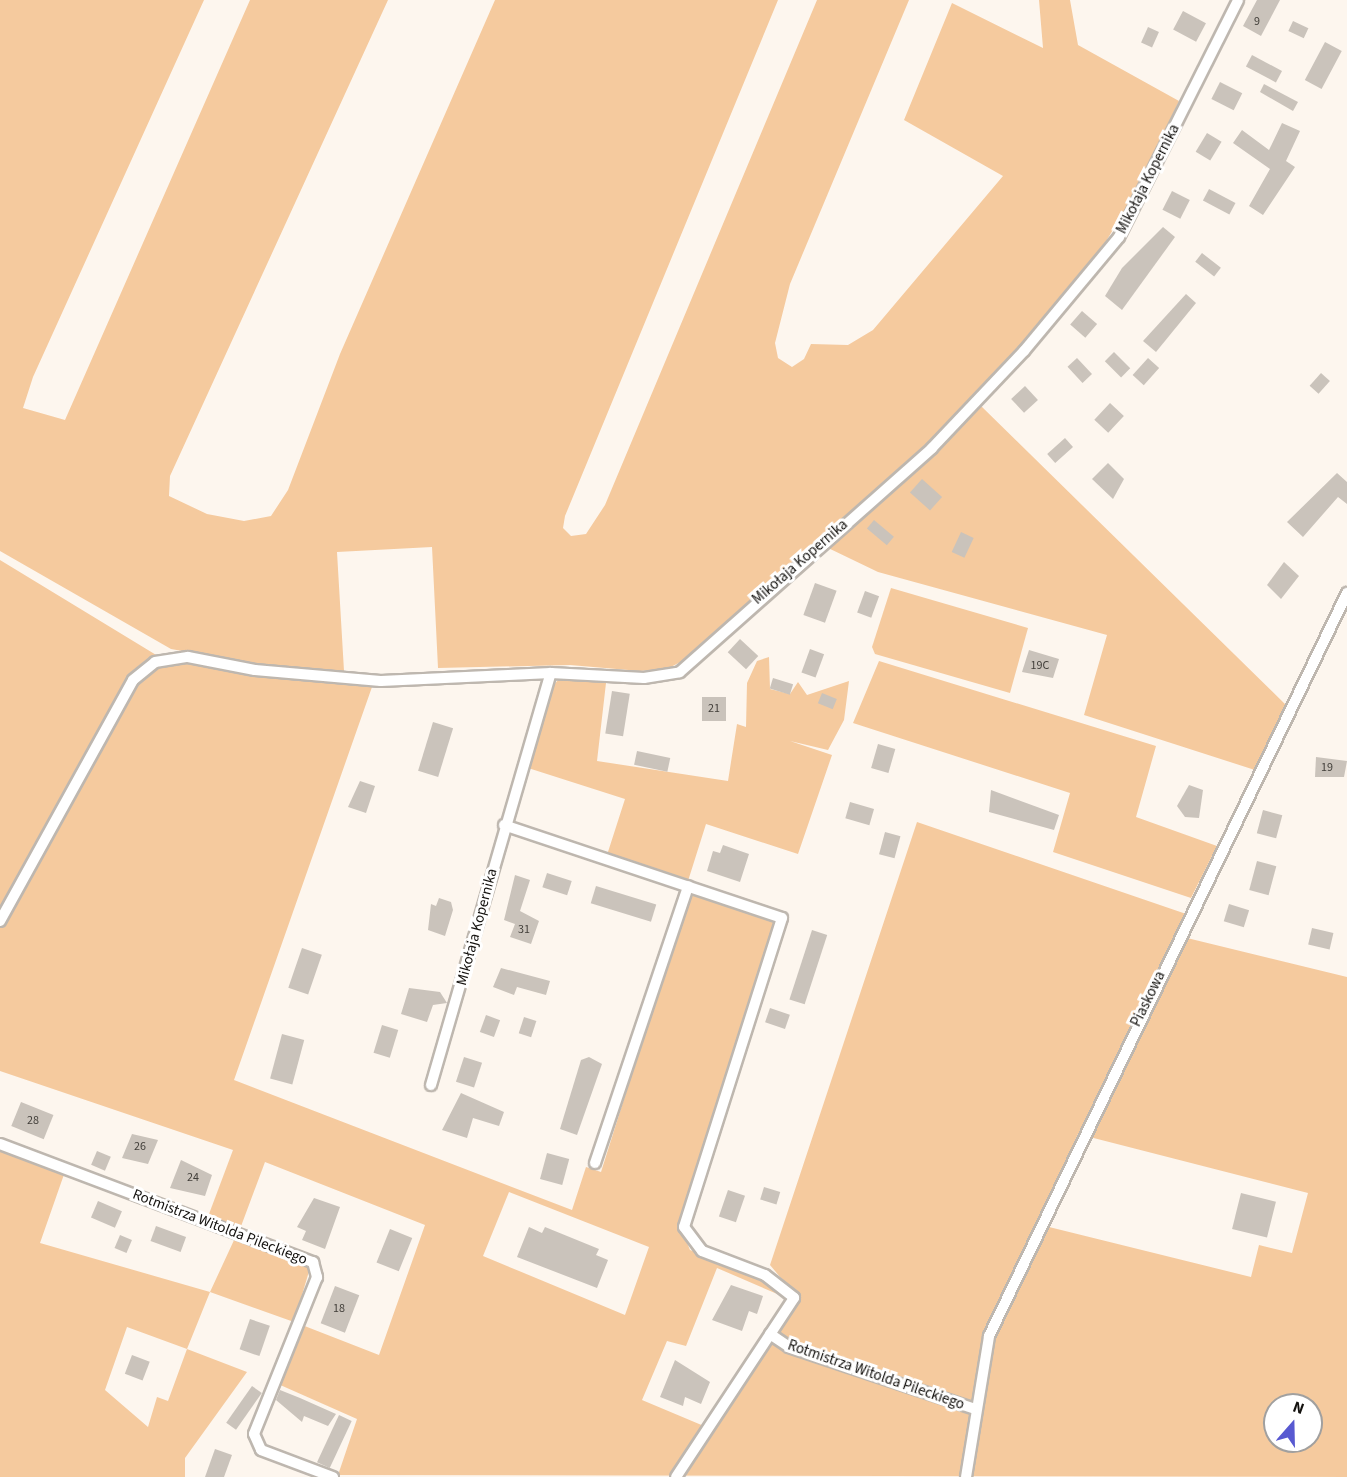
<!DOCTYPE html>
<html>
<head>
<meta charset="utf-8">
<style>
  body { margin:0 }
  #map { position:relative; width:1347px; height:1477px; overflow:hidden; background:#fdf6ee; font-family:"Source Sans 3",sans-serif }
  div>[style] { position:absolute }
  [style*='--x'] { left:calc(var(--x)*1px); top:calc(var(--y)*1px); width:calc(var(--w)*1px); rotate:calc(var(--a)*1deg) }
  .green>* { inset:0; background:#f5ca9e }
  .building>* { inset:0; background:#cac3bb; transform-origin:0 0 }
  .roads { filter:drop-shadow(2px 0 #beb7af) drop-shadow(-2px 0 #beb7af) drop-shadow(0 2px #beb7af) drop-shadow(0 -2px #beb7af) }
  .minor>* { height:10px; margin:-5px; padding:0 5px; transform-origin:5px; border-radius:5px; background:#fff }
  span { translate:-50% -50%; white-space:nowrap; text-align:center; line-height:1.15; -webkit-text-stroke:6px #fff; paint-order:stroke }
  .number-label { font-size:12px; color:#413e39 }
  .number-label span { -webkit-text-stroke-width:0 }
  .street-label { font-size:15px; color:#13110e }
  .north { position:absolute; left:1263px; top:1393px; width:60px; height:60px; box-sizing:border-box; background:#fff; border:2px solid #a1a09f; border-radius:50%; rotate:20deg; font-size:16px; font-weight:700; line-height:24px; text-align:center; color:#13110e }
  .north::after { content:''; display:block; margin:auto; width:21px; height:27px; background:#5859d1; clip-path:polygon(50% 0,100% 100%,50% 72%,0 100%) }
</style>
</head>
<body>
<div id="map">
  <div class="green">
    <i style="clip-path:polygon(0 0,204px 0,33px 377px,23px 408px,65px 420px,250px 0,388px 0,170px 476px,169px 496px,207px 514px,244px 521px,271px 516px,288px 490px,340px 354px,495px 0,778px 0,565px 516px,563px 528px,571px 536px,586px 534px,605px 505px,817px 0,909px 0,790px 284px,775px 343px,778px 358px,792px 367px,804px 359px,811px 344px,848px 345px,873px 330px,1003px 176px,904px 120px,952px 3px,1043px 48px,1039px 0,1070px 0,1078px 45px,1179px 101px,1135px 193px,1096px 258px,995px 374px,924px 446px,686px 659px,669px 668px,640px 671px,570px 665px,438px 668px,432px 547px,337px 552px,344px 671px,255px 664px,171px 649px,0 551px)"></i>
    <i style="clip-path:polygon(980px 405px,1288px 707px,1258px 771px,1084px 715px,1107px 635px,878px 572px,824px 546px)"></i>
    <i style="clip-path:polygon(evenodd,0 560px,171px 664px,186px 661px,249px 675px,372px 687px,234px 1080px,572px 1210px,586px 1167px,601px 1172px,689px 893px,776px 921px,679px 1223px,690px 1250px,757px 1275px,789px 1299px,717px 1268px,686px 1346px,667px 1341px,642px 1400px,711px 1429px,796px 1296px,770px 1265px,917px 822px,1195px 917px,1187px 938px,1347px 977px,1347px 1477px,338px 1475px,357px 1419px,278px 1384px,302px 1325px,379px 1355px,425px 1225px,265px 1162px,240px 1229px,209px 1214px,233px 1150px,0 1071px,0 560px,1078px 1134px,1308px 1193px,1292px 1253px,1259px 1245px,1251px 1277px,1045px 1226px,991px 1344px,982px 1343px,1078px 1134px,0 560px,509px 1192px,649px 1247px,625px 1315px,483px 1256px,509px 1192px,0 560px,1275px 1405px,1311px 1405px,1311px 1441px,1275px 1441px,1275px 1405px)"></i>
    <i style="clip-path:polygon(891px 588px,1028px 628px,1010px 693px,875px 654px,872px 647px)"></i>
    <i style="clip-path:polygon(769px 657px,770px 689px,790px 694px,798px 682px,807px 695px,849px 681px,844px 720px,828px 750px,790px 741px,832px 755px,798px 854px,706px 824px,688px 881px,607px 855px,625px 799px,525px 767px,550px 689px,559px 679px,606px 683px,597px 761px,728px 781px,737px 724px,746px 727px,747px 683px,757px 661px)"></i>
    <i style="clip-path:polygon(879px 661px,1156px 746px,1136px 817px,1217px 846px,1191px 898px,1053px 852px,1070px 793px,853px 723px)"></i>
    <i style="clip-path:polygon(evenodd,0 1138px,68px 1163px,40px 1243px,210px 1292px,235px 1238px,310px 1268px,294px 1322px,210px 1292px,187px 1349px,247px 1372px,185px 1458px,185px 1477px,0 1477px,0 1138px,127px 1327px,187px 1349px,168px 1401px,157px 1397px,148px 1427px,105px 1390px,127px 1327px)"></i>
  </div>
  <div class="building">
    <i style="clip-path:polygon(1257px 0,1280px 0,1261px 36px,1243px 26px)"></i>
    <i style="left:1183px;top:11px;width:26px;height:21px;rotate:28deg"></i>
    <i style="left:1293px;top:21px;width:17px;height:11px;rotate:25deg"></i>
    <i style="left:1148px;top:27px;width:12px;height:17px;rotate:24deg"></i>
    <i style="left:1325px;top:42px;width:19px;height:43px;rotate:28deg"></i>
    <i style="left:1252px;top:55px;width:34px;height:13px;rotate:28deg"></i>
    <i style="left:1220px;top:82px;width:25px;height:19px;rotate:27deg"></i>
    <i style="clip-path:polygon(1264px 84px,1298px 102px,1293px 111px,1260px 92px)"></i>
    <i style="clip-path:polygon(1282px 123px,1300px 131px,1286px 161px,1295px 167px,1263px 215px,1249px 206px,1270px 169px,1233px 143px,1242px 130px,1269px 150px)"></i>
    <i style="left:1207px;top:133px;width:17px;height:22px;rotate:31deg"></i>
    <i style="left:1209px;top:189px;width:30px;height:13px;rotate:28deg"></i>
    <i style="left:1172px;top:191px;width:20px;height:21px;rotate:27deg"></i>
    <i style="clip-path:polygon(1163px 227px,1175px 237px,1122px 310px,1105px 296px,1122px 268px)"></i>
    <i style="left:1202px;top:253px;width:24px;height:11px;rotate:38deg"></i>
    <i style="clip-path:polygon(1186px 294px,1196px 303px,1156px 352px,1143px 341px)"></i>
    <i style="left:1082px;top:311px;width:20px;height:18px;rotate:41deg"></i>
    <i style="left:1114px;top:352px;width:23px;height:13px;rotate:45deg"></i>
    <i style="left:1077px;top:358px;width:22px;height:13px;rotate:47deg"></i>
    <i style="left:1148px;top:358px;width:15px;height:23px;rotate:42deg"></i>
    <i style="left:1321px;top:373px;width:12px;height:17px;rotate:42deg"></i>
    <i style="left:1025px;top:386px;width:19px;height:19px;rotate:47deg"></i>
    <i style="left:1110px;top:403px;width:19px;height:23px;rotate:43deg"></i>
    <i style="left:1065px;top:438px;width:12px;height:24px;rotate:48deg"></i>
    <i style="clip-path:polygon(1108px 463px,1124px 479px,1113px 499px,1092px 479px)"></i>
    <i style="clip-path:polygon(1337px 473px,1347px 482px,1347px 504px,1338px 497px,1303px 537px,1287px 522px)"></i>
    <i style="left:922px;top:479px;width:27px;height:18px;rotate:42deg"></i>
    <i style="left:874px;top:520px;width:26px;height:11px;rotate:40deg"></i>
    <i style="left:961px;top:532px;width:14px;height:22px;rotate:25deg"></i>
    <i style="clip-path:polygon(1284px 562px,1299px 576px,1281px 599px,1267px 585px)"></i>
    <i style="left:815px;top:583px;width:23px;height:34px;rotate:20deg"></i>
    <i style="left:865px;top:591px;width:15px;height:23px;rotate:20deg"></i>
    <i style="left:740px;top:639px;width:25px;height:18px;rotate:43deg"></i>
    <i style="left:810px;top:649px;width:15px;height:25px;rotate:20deg"></i>
    <i style="clip-path:polygon(1029px 650px,1059px 659px,1053px 678px,1022px 672px)"></i>
    <i style="left:773px;top:678px;width:21px;height:11px;rotate:17deg"></i>
    <i style="left:612px;top:691px;width:18px;height:43px;rotate:9deg"></i>
    <i style="left:822px;top:693px;width:16px;height:11px;rotate:22deg"></i>
    <i style="left:702px;top:697px;width:24px;height:24px"></i>
    <i style="left:433px;top:722px;width:21px;height:51px;rotate:17deg"></i>
    <i style="left:878px;top:744px;width:18px;height:25px;rotate:16deg"></i>
    <i style="left:637px;top:751px;width:34px;height:14px;rotate:12deg"></i>
    <i style="clip-path:polygon(1316px 757px,1347px 761px,1344px 777px,1315px 777px)"></i>
    <i style="clip-path:polygon(360px 781px,375px 786px,366px 813px,348px 807px)"></i>
    <i style="clip-path:polygon(1189px 785px,1203px 790px,1199px 818px,1185px 817px,1177px 806px)"></i>
    <i style="clip-path:polygon(991px 790px,1059px 815px,1054px 830px,989px 812px)"></i>
    <i style="left:850px;top:802px;width:25px;height:17px;rotate:16deg"></i>
    <i style="left:1263px;top:810px;width:20px;height:24px;rotate:15deg"></i>
    <i style="left:885px;top:832px;width:16px;height:23px;rotate:15deg"></i>
    <i style="clip-path:polygon(723px 845px,749px 854px,740px 882px,707px 871px,713px 851px,720px 853px)"></i>
    <i style="left:1257px;top:861px;width:20px;height:30px;rotate:15deg"></i>
    <i style="left:547px;top:873px;width:26px;height:15px;rotate:18deg"></i>
    <i style="clip-path:polygon(515px 875px,530px 880px,520px 911px,539px 921px,531px 944px,510px 937px,515px 924px,504px 920px)"></i>
    <i style="left:596px;top:886px;width:63px;height:18px;rotate:17deg"></i>
    <i style="clip-path:polygon(439px 898px,451px 902px,453px 910px,445px 936px,428px 930px,431px 904px,436px 906px)"></i>
    <i style="left:1229px;top:904px;width:21px;height:18px;rotate:17deg"></i>
    <i style="left:1312px;top:928px;width:22px;height:17px;rotate:13deg"></i>
    <i style="left:812px;top:930px;width:16px;height:73px;rotate:18deg"></i>
    <i style="left:302px;top:948px;width:21px;height:42px;rotate:19deg"></i>
    <i style="clip-path:polygon(501px 968px,550px 981px,546px 995px,517px 987px,514px 995px,493px 987px)"></i>
    <i style="clip-path:polygon(409px 988px,440px 992px,447px 1003px,433px 1005px,427px 1022px,401px 1014px)"></i>
    <i style="left:770px;top:1008px;width:21px;height:15px;rotate:19deg"></i>
    <i style="left:486px;top:1015px;width:15px;height:18px;rotate:20deg"></i>
    <i style="left:524px;top:1017px;width:13px;height:17px;rotate:18deg"></i>
    <i style="left:382px;top:1025px;width:17px;height:29px;rotate:17deg"></i>
    <i style="left:282px;top:1034px;width:23px;height:46px;rotate:15deg"></i>
    <i style="left:464px;top:1057px;width:19px;height:26px;rotate:18deg"></i>
    <i style="clip-path:polygon(589px 1057px,602px 1064px,577px 1135px,560px 1129px,581px 1060px)"></i>
    <i style="clip-path:polygon(461px 1093px,504px 1112px,499px 1126px,473px 1118px,467px 1138px,442px 1130px)"></i>
    <i style="left:21px;top:1102px;width:35px;height:26px;rotate:22deg"></i>
    <i style="clip-path:polygon(132px 1134px,158px 1140px,148px 1164px,122px 1158px)"></i>
    <i style="left:97px;top:1151px;width:15px;height:15px;rotate:23deg"></i>
    <i style="left:547px;top:1153px;width:23px;height:27px;rotate:15deg"></i>
    <i style="clip-path:polygon(181px 1160px,212px 1175px,205px 1196px,170px 1188px)"></i>
    <i style="left:764px;top:1187px;width:17px;height:13px;rotate:17deg"></i>
    <i style="left:728px;top:1190px;width:18px;height:28px;rotate:19deg"></i>
    <i style="left:1241px;top:1193px;width:36px;height:37px;rotate:14deg"></i>
    <i style="clip-path:polygon(314px 1198px,340px 1207px,325px 1249px,302px 1240px,306px 1231px,297px 1227px)"></i>
    <i style="left:98px;top:1201px;width:26px;height:18px;rotate:23deg"></i>
    <i style="left:156px;top:1226px;width:32px;height:16px;rotate:20deg"></i>
    <i style="clip-path:polygon(529px 1227px,542px 1233px,545px 1227px,599px 1249px,596px 1255px,608px 1260px,597px 1288px,517px 1257px)"></i>
    <i style="left:390px;top:1229px;width:24px;height:36px;rotate:22deg"></i>
    <i style="left:120px;top:1235px;width:13px;height:14px;rotate:23deg"></i>
    <i style="clip-path:polygon(731px 1285px,763px 1296px,757px 1314px,749px 1311px,742px 1331px,712px 1320px)"></i>
    <i style="left:335px;top:1286px;width:26px;height:40px;rotate:21deg"></i>
    <i style="left:250px;top:1319px;width:21px;height:32px;rotate:19deg"></i>
    <i style="left:132px;top:1355px;width:19px;height:20px;rotate:21deg"></i>
    <i style="clip-path:polygon(675px 1360px,710px 1382px,701px 1404px,685px 1397px,683px 1406px,660px 1397px)"></i>
    <i style="left:252px;top:1386px;width:12px;height:45px;rotate:35deg"></i>
    <i style="clip-path:polygon(280px 1390px,300px 1398px,336px 1414px,328px 1426px,304px 1416px,302px 1422px,276px 1400px)"></i>
    <i style="left:339px;top:1415px;width:14px;height:52px;rotate:25deg"></i>
    <i style="clip-path:polygon(215px 1449px,232px 1455px,224px 1477px,205px 1477px)"></i>
  </div>
  <div class="roads">
    <div class="minor">
      <i style="--x:504;--y:825;--w:293;--a:18.5"></i>
      <i style="--x:782;--y:918;--w:324;--a:107.6"></i>
      <i style="--x:684;--y:1227;--w:30;--a:53"></i>
      <i style="--x:702;--y:1251;--w:67;--a:20.9"></i>
      <i style="--x:765;--y:1275;--w:37;--a:38"></i>
      <i style="--x:794;--y:1298;--w:214;--a:123.4"></i>
      <i style="--x:0;--y:921;--w:275;--a:-61.1"></i>
      <i style="--x:133;--y:680;--w:28;--a:-39"></i>
      <i style="--x:155;--y:662;--w:33;--a:-9"></i>
      <i style="--x:188;--y:657;--w:68;--a:11"></i>
      <i style="--x:255;--y:670;--w:126;--a:5"></i>
      <i style="--x:381;--y:681;--w:170;--a:-2.7"></i>
      <i style="--x:431;--y:1085;--w:429;--a:-73.8"></i>
      <i style="--x:551;--y:673;--w:93;--a:3.1"></i>
      <i style="--x:644;--y:678;--w:36;--a:-9"></i>
      <i style="--x:680;--y:672;--w:337;--a:-41.6"></i>
      <i style="--x:932;--y:448;--w:134;--a:-46.5"></i>
      <i style="--x:1024;--y:351;--w:148;--a:-50.2"></i>
      <i style="--x:1119;--y:237;--w:265;--a:-63.3"></i>
      <i style="--x:0;--y:1144;--w:335;--a:20.7"></i>
      <i style="--x:313;--y:1262;--w:16;--a:75"></i>
      <i style="--x:317;--y:1277;--w:169;--a:111.9"></i>
      <i style="--x:254;--y:1434;--w:17;--a:66"></i>
      <i style="--x:261;--y:1450;--w:77;--a:20.6"></i>
      <i style="--x:595;--y:1163;--w:292;--a:-71.4"></i>
      <i style="--x:770;--y:1334;--w:23;--a:34"></i>
      <i style="--x:789;--y:1347;--w:196;--a:18.4"></i>
      <i style="--x:966;--y:1477;--w:143;--a:-80.7"></i>
      <i style="--x:989;--y:1336;--w:825;--a:-64.27"></i>
    </div>
  </div>
  <div class="number-label">
    <span style="left:1257px;top:22px">9</span>
    <span style="left:1040px;top:666px">19C</span>
    <span style="left:714px;top:709px">21</span>
    <span style="left:1327px;top:768px">19</span>
    <span style="left:524px;top:930px">31</span>
    <span style="left:33px;top:1121px">28</span>
    <span style="left:140px;top:1147px">26</span>
    <span style="left:193px;top:1178px">24</span>
    <span style="left:339px;top:1309px">18</span>
  </div>
  <div class="street-label">
    <span style="left:1148px;top:179px;rotate:-63deg">Mikołaja Kopernika</span>
    <span style="left:800px;top:562px;rotate:-41deg">Mikołaja Kopernika</span>
    <span style="left:477px;top:927px;rotate:-75deg">Mikołaja Kopernika</span>
    <span style="left:1148px;top:999px;rotate:-64deg">Piaskowa</span>
    <span style="left:220px;top:1227px;rotate:21deg">Rotmistrza Witolda Pileckiego</span>
    <span style="left:876px;top:1375px;rotate:19deg">Rotmistrza Witolda Pileckiego</span>
  </div>
  <div class="north">N</div>
</div>
</body>
</html>
